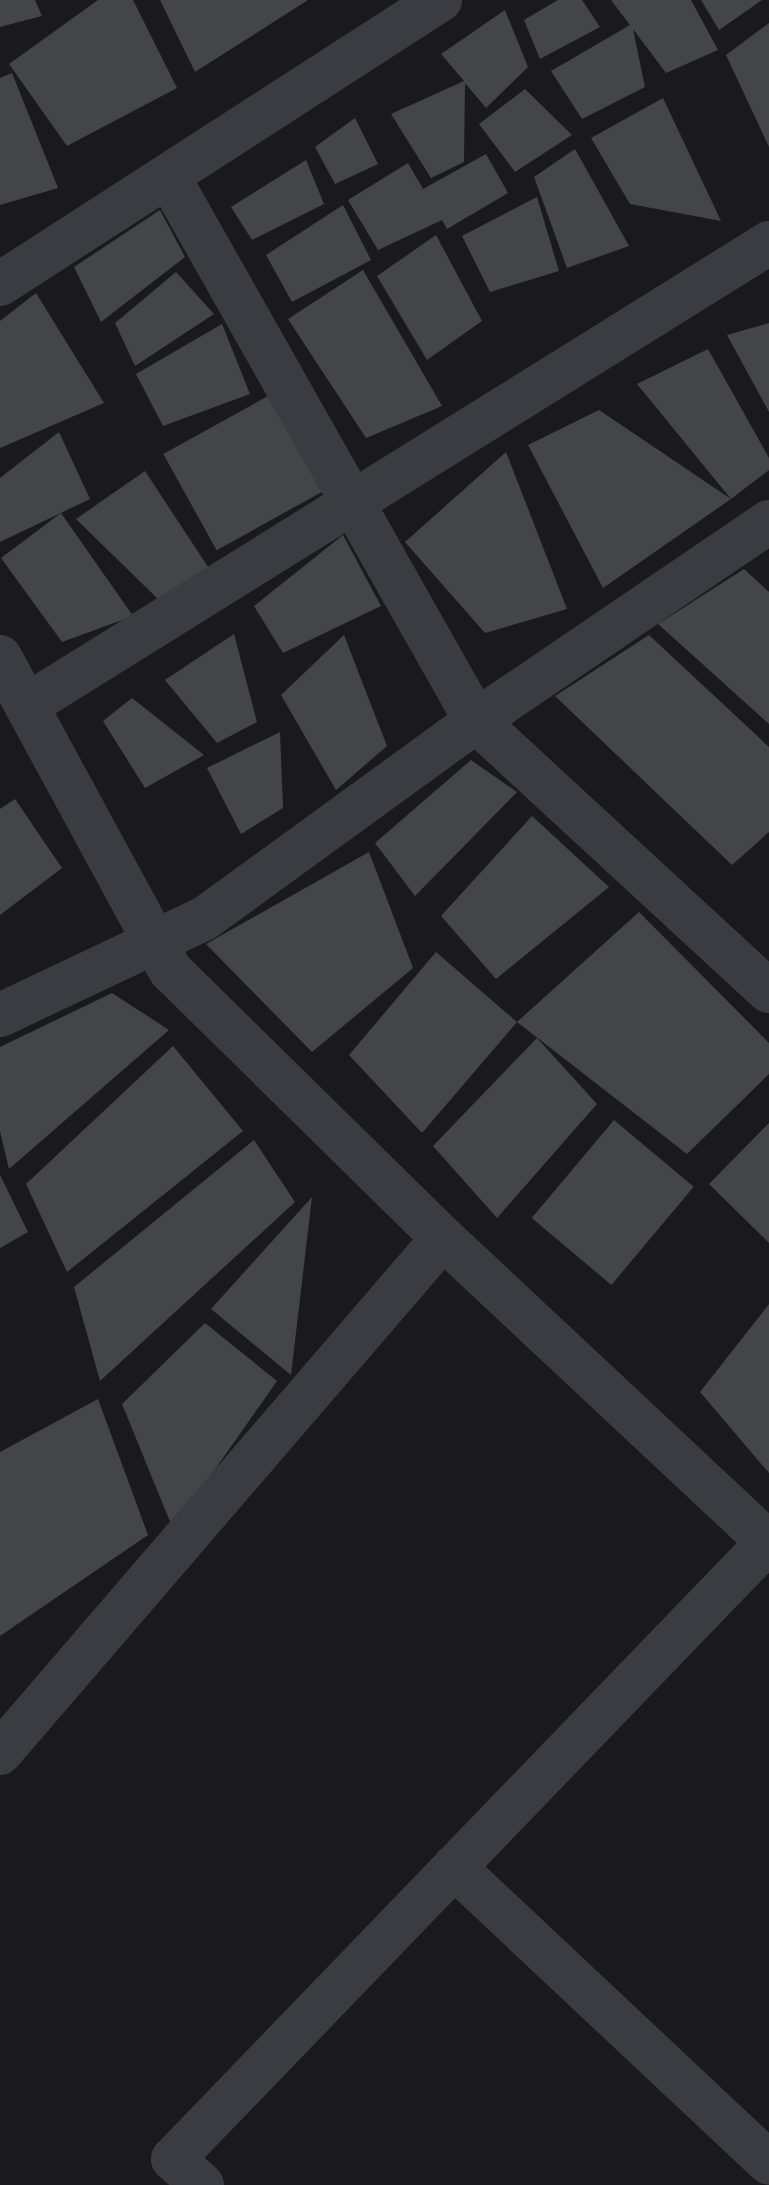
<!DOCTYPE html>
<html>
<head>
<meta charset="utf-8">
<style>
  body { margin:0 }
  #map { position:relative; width:769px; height:2185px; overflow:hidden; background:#1a1a1c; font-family:Roboto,sans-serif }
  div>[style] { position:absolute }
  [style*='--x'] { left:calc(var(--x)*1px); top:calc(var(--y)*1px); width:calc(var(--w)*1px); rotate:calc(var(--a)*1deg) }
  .building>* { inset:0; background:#444549; transform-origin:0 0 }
  .minor>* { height:44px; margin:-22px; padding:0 22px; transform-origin:22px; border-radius:22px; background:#3b3c41 }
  span { translate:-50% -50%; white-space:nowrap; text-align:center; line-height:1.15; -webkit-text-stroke:6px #151517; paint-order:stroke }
</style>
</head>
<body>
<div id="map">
  <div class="building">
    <i style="clip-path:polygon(0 0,35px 0,42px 16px,0 27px)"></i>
    <i style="clip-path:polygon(98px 0,133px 0,177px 88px,67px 146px,9px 64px)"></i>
    <i style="clip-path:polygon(160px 0,308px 0,195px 72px)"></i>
    <i style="clip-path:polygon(558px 0,582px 0,600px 27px,540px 59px,524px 20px)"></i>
    <i style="clip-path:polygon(611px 0,691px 0,718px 50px,666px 73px,633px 29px,645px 87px,582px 119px,551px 71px,630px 25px)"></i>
    <i style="clip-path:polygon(701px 0,762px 0,719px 30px)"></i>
    <i style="clip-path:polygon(505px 10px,528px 67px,486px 108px,465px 83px,464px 162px,431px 178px,391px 114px,464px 81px,441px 54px)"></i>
    <i style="clip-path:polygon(769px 23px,769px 147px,726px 55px)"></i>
    <i style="clip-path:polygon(12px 73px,58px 188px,0 205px,0 78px)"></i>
    <i style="clip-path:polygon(525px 89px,572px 135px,515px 172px,479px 124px)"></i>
    <i style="clip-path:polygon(663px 98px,721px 221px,630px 204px,591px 138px)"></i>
    <i style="clip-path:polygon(355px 118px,378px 164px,335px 184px,315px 147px)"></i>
    <i style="clip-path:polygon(575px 149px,629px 246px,567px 268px,534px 177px)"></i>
    <i style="clip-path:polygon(486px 154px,508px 193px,447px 229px,442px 220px,378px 250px,348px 200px,408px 163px,423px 189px)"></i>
    <i style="clip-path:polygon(306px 160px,324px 204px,252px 240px,231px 207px)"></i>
    <i style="clip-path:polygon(537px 197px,559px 271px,490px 292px,462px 236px)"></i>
    <i style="clip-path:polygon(343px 205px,371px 260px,292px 302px,266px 255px)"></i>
    <i style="clip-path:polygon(160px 210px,185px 257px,101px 322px,74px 267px)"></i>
    <i style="clip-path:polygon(436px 235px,482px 321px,427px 360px,377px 276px)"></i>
    <i style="clip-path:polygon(363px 270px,442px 406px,366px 438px,288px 319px)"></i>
    <i style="clip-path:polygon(176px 272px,214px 314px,135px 366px,115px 323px)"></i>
    <i style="clip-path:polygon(36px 293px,104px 403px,0 448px,0 321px)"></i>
    <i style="clip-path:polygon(769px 323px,769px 412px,727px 335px)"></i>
    <i style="clip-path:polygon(222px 324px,250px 394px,163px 426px,136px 374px)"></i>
    <i style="clip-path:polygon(708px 349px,769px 458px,769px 470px,731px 499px,603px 588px,528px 445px,599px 410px,731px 499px,637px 384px)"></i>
    <i style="left:277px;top:391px;width:110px;height:130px;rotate:61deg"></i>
    <i style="clip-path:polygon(59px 432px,90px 499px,0 542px,0 478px)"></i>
    <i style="clip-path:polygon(506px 452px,567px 609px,485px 633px,405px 542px)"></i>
    <i style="clip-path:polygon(145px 471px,212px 573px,163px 604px,76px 519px)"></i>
    <i style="clip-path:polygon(61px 513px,133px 616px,62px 642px,1px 558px)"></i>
    <i style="clip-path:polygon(343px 535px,381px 606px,283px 653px,254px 606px)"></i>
    <i style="clip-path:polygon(744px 569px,769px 592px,769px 724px,658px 624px)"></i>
    <i style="clip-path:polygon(234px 634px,257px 722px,217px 743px,165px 680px)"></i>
    <i style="clip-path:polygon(344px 635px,387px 746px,336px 790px,281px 695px)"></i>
    <i style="clip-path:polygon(649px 635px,769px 747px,769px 832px,732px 865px,555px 696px)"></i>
    <i style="clip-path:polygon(132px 698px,204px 755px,145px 788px,103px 721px)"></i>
    <i style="clip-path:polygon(280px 732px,283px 808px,241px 834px,207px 768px)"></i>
    <i style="clip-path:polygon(471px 760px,517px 792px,415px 896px,375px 843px)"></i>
    <i style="clip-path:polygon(15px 799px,62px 868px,0 915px,0 809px)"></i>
    <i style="clip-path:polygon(532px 816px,609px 887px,496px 979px,441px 916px)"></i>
    <i style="clip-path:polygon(369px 852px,413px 968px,312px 1052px,206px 944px)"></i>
    <i style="clip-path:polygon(639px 912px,769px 1043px,769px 1074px,687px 1154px,517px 1022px,422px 1133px,349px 1055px,436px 952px,517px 1022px)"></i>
    <i style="clip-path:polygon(112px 993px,169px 1030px,9px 1169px,0 1131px,0 1047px)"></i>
    <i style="clip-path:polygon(537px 1038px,597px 1104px,497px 1218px,433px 1146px)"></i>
    <i style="clip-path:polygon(173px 1046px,243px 1131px,67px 1272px,26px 1184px)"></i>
    <i style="left:614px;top:1120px;width:104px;height:128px;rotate:40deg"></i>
    <i style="clip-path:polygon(769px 1123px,769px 1243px,709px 1184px)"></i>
    <i style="clip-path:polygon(254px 1140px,295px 1202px,100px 1381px,74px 1287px)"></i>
    <i style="clip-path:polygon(0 1175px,28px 1232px,0 1248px)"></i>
    <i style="clip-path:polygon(312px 1197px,291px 1375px,211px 1309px)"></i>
    <i style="clip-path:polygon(769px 1304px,769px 1473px,700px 1392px)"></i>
    <i style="clip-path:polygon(205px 1323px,277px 1381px,173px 1529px,122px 1404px)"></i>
    <i style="clip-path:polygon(98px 1399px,148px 1535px,0 1636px,0 1452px)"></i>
  </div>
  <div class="minor">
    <i style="--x:168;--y:176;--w:626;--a:60.53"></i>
    <i style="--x:476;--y:721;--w:398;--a:42.7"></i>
    <i style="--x:0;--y:284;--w:524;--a:-32.84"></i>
    <i style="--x:0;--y:657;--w:356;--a:61.5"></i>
    <i style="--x:170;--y:970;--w:383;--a:44.5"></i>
    <i style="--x:443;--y:1238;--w:446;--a:43.1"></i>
    <i style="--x:29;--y:704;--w:872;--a:-31.92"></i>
    <i style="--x:0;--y:1015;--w:227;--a:-25.3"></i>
    <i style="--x:205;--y:918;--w:335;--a:-36"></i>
    <i style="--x:476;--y:721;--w:354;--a:-34.2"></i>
    <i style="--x:0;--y:1753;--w:679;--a:-49.3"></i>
    <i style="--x:454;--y:1867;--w:432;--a:43.2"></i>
    <i style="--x:202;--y:2185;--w:39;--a:-138"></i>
    <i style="--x:173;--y:2159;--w:859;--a:-46.04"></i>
  </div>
</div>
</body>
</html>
